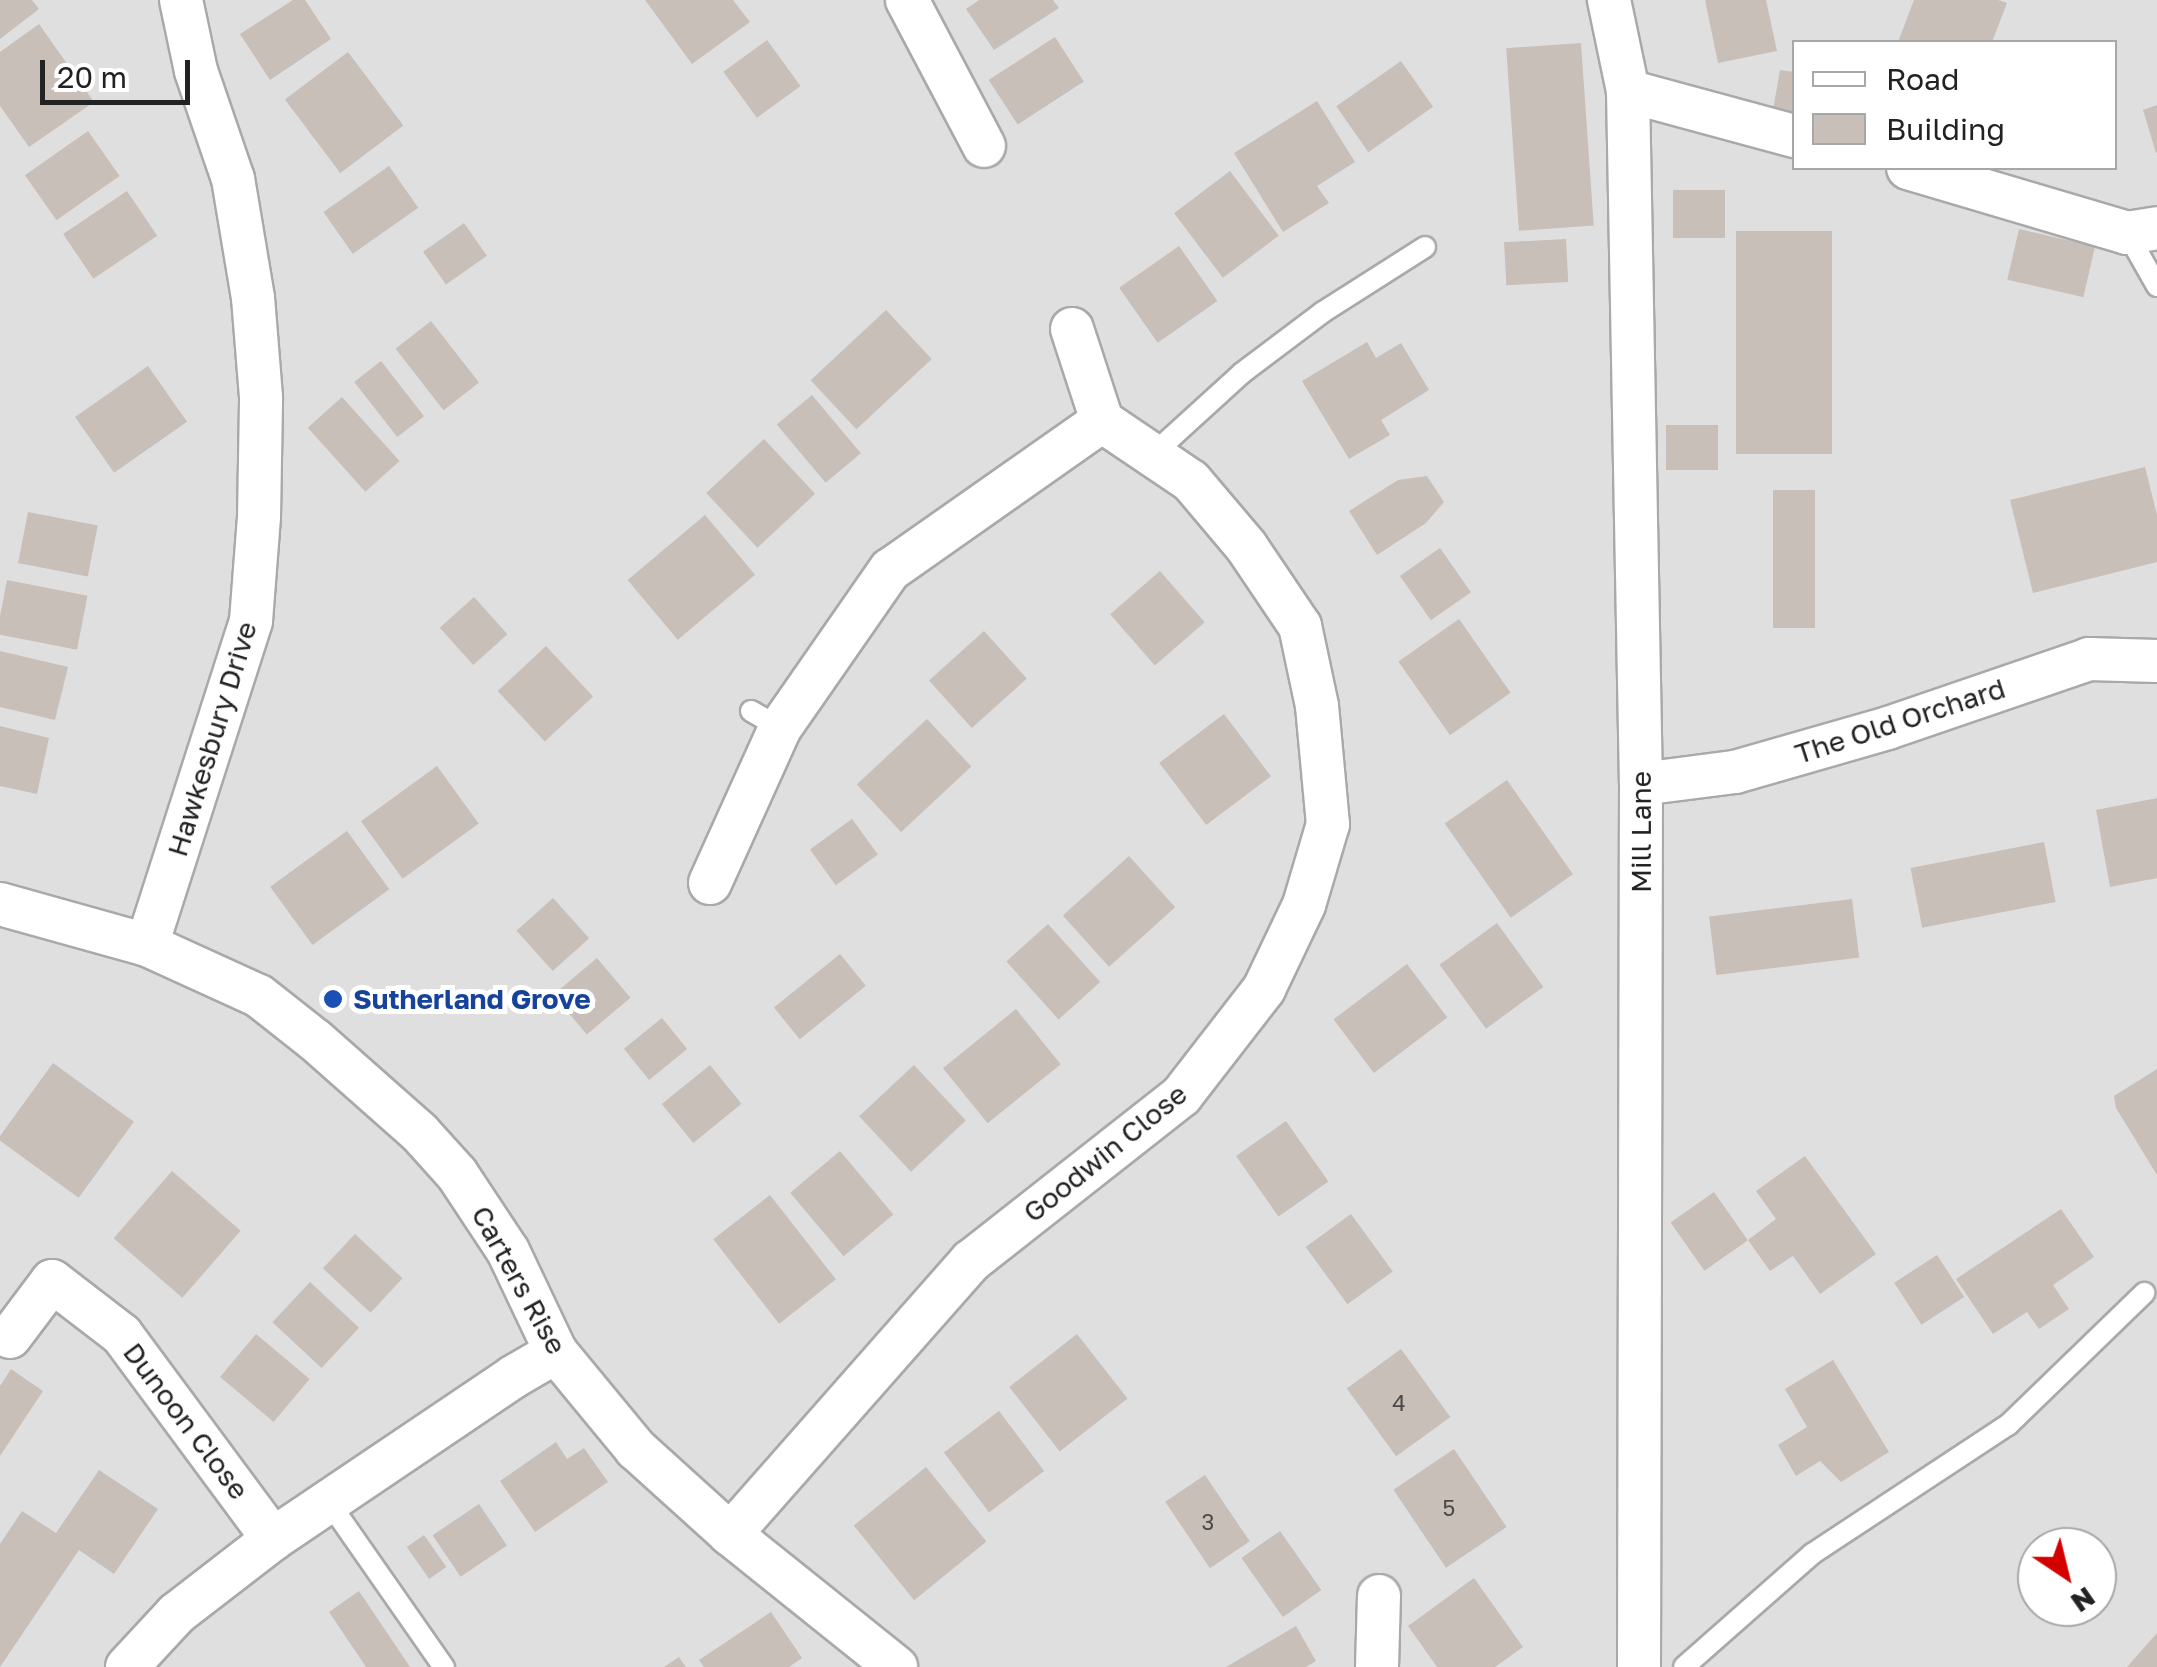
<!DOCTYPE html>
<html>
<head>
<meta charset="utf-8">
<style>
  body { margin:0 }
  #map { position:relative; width:2157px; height:1667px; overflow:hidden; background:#f2efe9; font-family:"Golos Text",sans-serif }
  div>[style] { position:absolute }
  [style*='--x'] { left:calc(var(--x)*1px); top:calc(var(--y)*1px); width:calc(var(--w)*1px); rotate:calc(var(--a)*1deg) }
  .residential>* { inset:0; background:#e0dfdf }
  .building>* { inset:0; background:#c7bfb8; transform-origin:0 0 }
  .roads { filter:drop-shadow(2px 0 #a9a9a9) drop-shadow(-2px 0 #a9a9a9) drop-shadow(0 2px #a9a9a9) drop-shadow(0 -2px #a9a9a9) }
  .lane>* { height:20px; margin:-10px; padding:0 10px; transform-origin:10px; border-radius:10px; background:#fff }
  .street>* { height:42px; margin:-21px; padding:0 21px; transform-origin:21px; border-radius:21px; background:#fff }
  .dots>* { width:28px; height:28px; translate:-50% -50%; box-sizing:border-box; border:5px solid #fff; border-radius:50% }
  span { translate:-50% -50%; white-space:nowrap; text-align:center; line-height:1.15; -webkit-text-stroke:10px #fff; paint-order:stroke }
  .number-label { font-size:22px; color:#4b4948 }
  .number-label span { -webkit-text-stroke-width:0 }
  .street-label { font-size:28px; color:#222 }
  .transit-label { font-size:28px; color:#164399; font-weight:700 }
  .left { translate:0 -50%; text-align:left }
  .legend { position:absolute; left:1792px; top:40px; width:325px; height:130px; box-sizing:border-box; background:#fff; border:2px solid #a7a7a7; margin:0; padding:12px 18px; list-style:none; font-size:30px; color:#222 }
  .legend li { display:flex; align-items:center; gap:20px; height:50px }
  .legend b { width:50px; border:2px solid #a7a7a7 }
  .north { position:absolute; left:2017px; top:1527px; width:100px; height:100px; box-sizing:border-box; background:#fff; border:2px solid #a7a7a7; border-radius:50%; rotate:145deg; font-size:28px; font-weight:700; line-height:40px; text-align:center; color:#222 }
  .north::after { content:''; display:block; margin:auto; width:35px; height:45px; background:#d40000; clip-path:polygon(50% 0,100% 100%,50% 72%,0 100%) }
  .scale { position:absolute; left:40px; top:60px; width:150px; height:45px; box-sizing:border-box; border:5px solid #222; border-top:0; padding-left:12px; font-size:30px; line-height:35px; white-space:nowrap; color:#222; -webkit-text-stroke:8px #fff; paint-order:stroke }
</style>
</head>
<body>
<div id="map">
  <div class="residential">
    <i style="clip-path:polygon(evenodd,0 0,2157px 0,2157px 1667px,0 1667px,0 0,1794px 42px,2114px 42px,2114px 168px,1794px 168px,1794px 42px,0 0,2037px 1547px,2097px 1547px,2097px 1607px,2037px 1607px,2037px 1547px)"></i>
  </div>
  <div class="building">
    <i style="clip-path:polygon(0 0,32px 0,39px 9px,0 39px)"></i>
    <i style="clip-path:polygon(293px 0,305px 0,331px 39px,270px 80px,240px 34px)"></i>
    <i style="clip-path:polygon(645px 0,733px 0,750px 22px,692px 64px)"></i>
    <i style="clip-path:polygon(979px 0,1053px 0,1059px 8px,994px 50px,966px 9px)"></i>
    <i style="clip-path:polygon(1705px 0,1766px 0,1777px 51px,1718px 63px)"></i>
    <i style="clip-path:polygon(1914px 0,1998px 0,2007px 3px,1992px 42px,1898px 42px)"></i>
    <i style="clip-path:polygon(39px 24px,94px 102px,29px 147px,0 106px,0 52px)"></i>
    <i style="left:1055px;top:37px;width:53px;height:79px;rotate:57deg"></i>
    <i style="left:767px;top:40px;width:57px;height:54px;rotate:54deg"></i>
    <i style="left:1581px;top:43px;width:183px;height:75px;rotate:86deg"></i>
    <i style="left:348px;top:52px;width:92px;height:79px;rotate:53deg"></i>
    <i style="left:1401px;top:61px;width:56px;height:79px;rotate:55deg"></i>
    <i style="clip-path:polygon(1780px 70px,1794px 72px,1794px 113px,1773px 110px)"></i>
    <i style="clip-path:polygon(1317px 101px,1355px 162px,1317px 186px,1329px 203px,1283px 232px,1234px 153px)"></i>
    <i style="clip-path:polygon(2157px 105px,2157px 152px,2156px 153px,2143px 110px)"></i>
    <i style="left:88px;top:131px;width:55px;height:77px;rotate:55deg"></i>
    <i style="left:389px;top:166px;width:51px;height:80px;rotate:55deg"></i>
    <i style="left:1230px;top:171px;width:81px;height:70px;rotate:53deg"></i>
    <i style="left:1673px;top:190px;width:52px;height:48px"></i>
    <i style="left:127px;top:191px;width:54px;height:77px;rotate:56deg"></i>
    <i style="left:464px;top:223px;width:40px;height:50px;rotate:55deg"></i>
    <i style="left:2019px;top:229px;width:78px;height:52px;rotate:13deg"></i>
    <i style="left:1736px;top:231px;width:96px;height:223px"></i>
    <i style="left:1566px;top:239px;width:43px;height:62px;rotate:87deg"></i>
    <i style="left:1179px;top:246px;width:67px;height:73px;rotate:55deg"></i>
    <i style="left:886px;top:310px;width:67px;height:103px;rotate:47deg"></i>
    <i style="left:431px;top:321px;width:78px;height:45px;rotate:52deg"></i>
    <i style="clip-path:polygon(1367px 342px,1376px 358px,1401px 343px,1429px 390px,1381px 420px,1390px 435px,1349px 459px,1302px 381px)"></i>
    <i style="left:381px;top:361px;width:70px;height:34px;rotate:52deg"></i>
    <i style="left:148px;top:366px;width:68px;height:89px;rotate:55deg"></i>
    <i style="left:812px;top:395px;width:76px;height:46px;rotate:50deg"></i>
    <i style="left:342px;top:397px;width:86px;height:46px;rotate:48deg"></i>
    <i style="left:1666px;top:425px;width:52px;height:45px"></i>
    <i style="left:764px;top:439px;width:75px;height:79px;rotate:47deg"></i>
    <i style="clip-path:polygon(2145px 467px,2157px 515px,2157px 562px,2033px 593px,2010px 500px)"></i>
    <i style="clip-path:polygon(1427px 476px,1444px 502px,1426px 523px,1377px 555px,1349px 511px,1398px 480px)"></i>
    <i style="left:1773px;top:490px;width:42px;height:138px"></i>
    <i style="left:28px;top:512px;width:71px;height:52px;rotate:11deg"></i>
    <i style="left:705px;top:515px;width:78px;height:101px;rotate:50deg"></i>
    <i style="left:1440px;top:548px;width:54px;height:49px;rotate:55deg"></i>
    <i style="left:1160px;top:571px;width:68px;height:66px;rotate:49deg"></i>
    <i style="left:7px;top:580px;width:82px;height:55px;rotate:11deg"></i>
    <i style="left:474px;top:597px;width:50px;height:46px;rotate:48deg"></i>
    <i style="left:1459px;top:619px;width:90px;height:74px;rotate:55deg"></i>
    <i style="left:984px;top:631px;width:64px;height:74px;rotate:48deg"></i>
    <i style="left:546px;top:646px;width:69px;height:66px;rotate:47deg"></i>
    <i style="clip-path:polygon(0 651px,68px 667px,55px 720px,0 707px)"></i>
    <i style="left:1224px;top:714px;width:78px;height:81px;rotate:53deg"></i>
    <i style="left:927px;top:719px;width:65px;height:96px;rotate:47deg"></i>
    <i style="clip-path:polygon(0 726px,49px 738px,37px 794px,0 786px)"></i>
    <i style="left:437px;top:766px;width:71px;height:94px;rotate:54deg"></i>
    <i style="left:1507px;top:780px;width:115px;height:76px;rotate:55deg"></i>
    <i style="clip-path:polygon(2157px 798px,2157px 878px,2110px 887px,2096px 810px)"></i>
    <i style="left:852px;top:819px;width:44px;height:52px;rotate:54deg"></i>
    <i style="left:347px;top:831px;width:72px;height:95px;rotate:54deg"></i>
    <i style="left:2044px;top:842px;width:61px;height:136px;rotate:79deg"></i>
    <i style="left:1129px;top:856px;width:69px;height:89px;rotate:48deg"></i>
    <i style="left:553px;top:898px;width:54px;height:49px;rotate:48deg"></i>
    <i style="left:1852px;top:899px;width:59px;height:144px;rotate:83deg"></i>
    <i style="left:1497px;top:923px;width:79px;height:71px;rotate:54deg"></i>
    <i style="left:1048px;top:924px;width:78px;height:56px;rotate:48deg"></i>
    <i style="left:840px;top:954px;width:41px;height:85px;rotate:51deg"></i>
    <i style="left:597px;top:958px;width:52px;height:57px;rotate:50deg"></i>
    <i style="left:1407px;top:964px;width:67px;height:92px;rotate:53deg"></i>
    <i style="left:1016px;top:1009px;width:71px;height:94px;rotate:51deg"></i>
    <i style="left:662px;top:1018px;width:40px;height:49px;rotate:51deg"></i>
    <i style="left:53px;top:1063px;width:100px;height:94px;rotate:36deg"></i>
    <i style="left:710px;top:1065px;width:50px;height:62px;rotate:51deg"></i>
    <i style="left:914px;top:1065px;width:76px;height:75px;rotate:47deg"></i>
    <i style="clip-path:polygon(2157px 1069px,2157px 1175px,2116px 1108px,2114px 1096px)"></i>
    <i style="left:1286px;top:1121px;width:74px;height:61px;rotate:55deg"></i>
    <i style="left:840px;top:1151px;width:83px;height:65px;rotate:50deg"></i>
    <i style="clip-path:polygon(1805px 1156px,1876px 1254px,1820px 1294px,1793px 1256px,1770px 1271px,1748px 1240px,1776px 1219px,1756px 1191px)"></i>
    <i style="left:172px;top:1171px;width:91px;height:89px;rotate:41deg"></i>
    <i style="left:1714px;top:1192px;width:59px;height:53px;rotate:55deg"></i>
    <i style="left:770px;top:1195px;width:107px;height:72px;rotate:52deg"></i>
    <i style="clip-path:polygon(2061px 1209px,2094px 1257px,2053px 1285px,2069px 1309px,2039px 1329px,2027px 1312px,1993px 1334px,1956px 1279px)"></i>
    <i style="left:1351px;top:1214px;width:71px;height:56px;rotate:54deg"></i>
    <i style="left:355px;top:1234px;width:65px;height:47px;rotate:43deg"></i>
    <i style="left:1937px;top:1255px;width:50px;height:51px;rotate:57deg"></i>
    <i style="left:310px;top:1282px;width:67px;height:55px;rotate:43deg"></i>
    <i style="left:256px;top:1334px;width:70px;height:56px;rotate:40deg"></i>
    <i style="left:1077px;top:1334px;width:82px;height:86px;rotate:52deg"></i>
    <i style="left:1401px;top:1349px;width:84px;height:67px;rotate:54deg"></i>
    <i style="clip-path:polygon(1833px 1360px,1889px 1452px,1841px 1482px,1820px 1461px,1796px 1476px,1778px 1445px,1807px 1427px,1785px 1389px)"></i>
    <i style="clip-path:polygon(11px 1369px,43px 1391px,0 1456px,0 1386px)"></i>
    <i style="left:999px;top:1411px;width:75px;height:69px;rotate:53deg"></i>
    <i style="clip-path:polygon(556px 1442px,567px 1459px,584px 1448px,608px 1482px,535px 1532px,500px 1481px)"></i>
    <i style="left:1454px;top:1449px;width:94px;height:73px;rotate:56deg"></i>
    <i style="left:926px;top:1467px;width:96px;height:93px;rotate:51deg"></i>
    <i style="clip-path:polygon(99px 1470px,158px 1509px,114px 1574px,79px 1550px,0 1667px,0 1544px,22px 1511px,56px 1533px)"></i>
    <i style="left:1205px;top:1475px;width:80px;height:48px;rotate:56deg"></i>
    <i style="left:479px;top:1504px;width:50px;height:56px;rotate:56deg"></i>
    <i style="left:1280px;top:1531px;width:72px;height:47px;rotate:55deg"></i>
    <i style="left:424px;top:1535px;width:39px;height:21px;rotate:55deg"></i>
    <i style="clip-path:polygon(1474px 1578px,1523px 1647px,1495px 1667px,1437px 1667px,1408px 1626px)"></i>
    <i style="clip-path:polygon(359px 1591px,410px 1667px,366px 1667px,329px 1612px)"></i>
    <i style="clip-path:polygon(771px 1612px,802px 1658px,789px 1667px,704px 1667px,699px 1660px)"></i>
    <i style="clip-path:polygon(1296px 1626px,1316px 1661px,1306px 1667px,1226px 1667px)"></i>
    <i style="clip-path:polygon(2157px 1633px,2157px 1667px,2127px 1667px)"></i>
    <i style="clip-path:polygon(679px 1657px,686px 1667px,664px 1667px)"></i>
  </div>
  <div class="roads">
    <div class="lane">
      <i style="--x:2127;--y:233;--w:61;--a:60.5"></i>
      <i style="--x:1152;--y:455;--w:122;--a:-42.3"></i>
      <i style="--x:1242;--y:373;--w:101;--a:-37"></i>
      <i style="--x:1323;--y:312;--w:121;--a:-32.5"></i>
      <i style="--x:751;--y:711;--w:34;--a:30"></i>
      <i style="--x:328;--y:1501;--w:203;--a:55.1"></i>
      <i style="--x:1684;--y:1667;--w:171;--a:-41.4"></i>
      <i style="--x:1812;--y:1554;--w:235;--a:-33.4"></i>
      <i style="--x:2008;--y:1425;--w:190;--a:-44.1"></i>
    </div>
    <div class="street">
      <i style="--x:907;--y:0;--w:165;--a:62.2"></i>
      <i style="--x:1609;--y:0;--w:93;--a:78.2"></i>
      <i style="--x:1628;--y:91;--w:693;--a:88.93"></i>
      <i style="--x:1641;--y:784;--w:883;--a:90.13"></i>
      <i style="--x:1628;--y:91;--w:172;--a:15.2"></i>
      <i style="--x:1908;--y:168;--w:228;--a:16.5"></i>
      <i style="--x:2127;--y:233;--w:30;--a:-9"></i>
      <i style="--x:1072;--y:329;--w:97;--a:71.9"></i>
      <i style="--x:1641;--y:784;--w:95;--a:-7.3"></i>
      <i style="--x:1735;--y:772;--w:159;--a:-16"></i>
      <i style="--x:1888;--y:728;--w:213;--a:-18.9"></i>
      <i style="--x:2089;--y:659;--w:68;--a:1.7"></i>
      <i style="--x:710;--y:883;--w:170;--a:-65.7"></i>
      <i style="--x:780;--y:728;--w:193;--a:-55.2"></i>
      <i style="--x:890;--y:570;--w:259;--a:-35.1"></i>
      <i style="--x:1102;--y:421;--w:107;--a:34"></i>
      <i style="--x:1191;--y:481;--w:85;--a:49.8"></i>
      <i style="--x:1246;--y:546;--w:97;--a:56"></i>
      <i style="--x:1300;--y:626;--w:82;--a:78"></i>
      <i style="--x:1317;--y:706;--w:119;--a:84.7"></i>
      <i style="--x:1328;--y:824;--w:84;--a:106.5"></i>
      <i style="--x:1304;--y:905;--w:93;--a:115.5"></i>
      <i style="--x:1264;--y:989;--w:135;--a:127.8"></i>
      <i style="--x:1181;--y:1096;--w:267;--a:141.8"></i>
      <i style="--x:971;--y:1261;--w:364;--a:131.4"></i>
      <i style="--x:0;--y:904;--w:153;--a:15.6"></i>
      <i style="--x:147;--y:945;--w:123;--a:24.5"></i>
      <i style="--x:259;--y:996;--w:71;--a:38.2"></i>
      <i style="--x:315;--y:1040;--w:140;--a:41.5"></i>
      <i style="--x:420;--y:1133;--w:55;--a:47.9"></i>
      <i style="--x:457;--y:1174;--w:92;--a:56.5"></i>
      <i style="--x:508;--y:1251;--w:112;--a:64.6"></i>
      <i style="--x:556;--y:1352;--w:126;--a:50.5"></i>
      <i style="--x:636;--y:1449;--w:127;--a:42.1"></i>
      <i style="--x:730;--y:1534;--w:213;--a:38.7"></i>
      <i style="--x:147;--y:945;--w:340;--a:-72.2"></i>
      <i style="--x:251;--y:621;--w:104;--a:-85.6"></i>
      <i style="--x:259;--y:517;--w:120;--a:-89"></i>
      <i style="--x:261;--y:397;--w:99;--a:-94.6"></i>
      <i style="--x:253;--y:298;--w:121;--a:-99.5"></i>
      <i style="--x:233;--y:179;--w:114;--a:-108.9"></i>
      <i style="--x:196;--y:71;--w:73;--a:-101.9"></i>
      <i style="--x:10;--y:1337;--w:70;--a:-53.1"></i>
      <i style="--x:52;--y:1281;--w:88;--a:37.6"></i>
      <i style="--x:122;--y:1335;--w:254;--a:53.5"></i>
      <i style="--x:127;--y:1667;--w:72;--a:-47.2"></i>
      <i style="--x:176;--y:1614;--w:123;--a:-37.7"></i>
      <i style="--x:273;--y:1539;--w:290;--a:-34"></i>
      <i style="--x:513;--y:1377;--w:50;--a:-30.2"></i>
      <i style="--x:1377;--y:1667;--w:71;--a:-88.4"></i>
    </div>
  </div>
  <div class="dots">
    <i style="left:333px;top:999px;background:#1a4fb4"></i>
  </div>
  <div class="number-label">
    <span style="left:1399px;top:1403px">4</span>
    <span style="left:1449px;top:1508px">5</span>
    <span style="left:1208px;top:1522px">3</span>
  </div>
  <div class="street-label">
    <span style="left:1900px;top:721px;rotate:-18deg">The Old Orchard</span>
    <span style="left:212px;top:739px;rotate:-73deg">Hawkesbury Drive</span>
    <span style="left:1641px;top:832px;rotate:-90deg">Mill Lane</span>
    <span style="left:1105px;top:1153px;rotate:-39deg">Goodwin Close</span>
    <span style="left:519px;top:1280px;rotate:61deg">Carters Rise</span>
    <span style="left:186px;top:1421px;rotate:53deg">Dunoon Close</span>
  </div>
  <div class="transit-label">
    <span class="left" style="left:353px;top:999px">Sutherland Grove</span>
  </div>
  <ul class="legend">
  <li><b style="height:12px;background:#fff"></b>Road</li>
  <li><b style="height:28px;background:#c7bfb8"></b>Building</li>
  </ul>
  <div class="north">N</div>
  <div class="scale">20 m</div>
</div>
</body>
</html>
